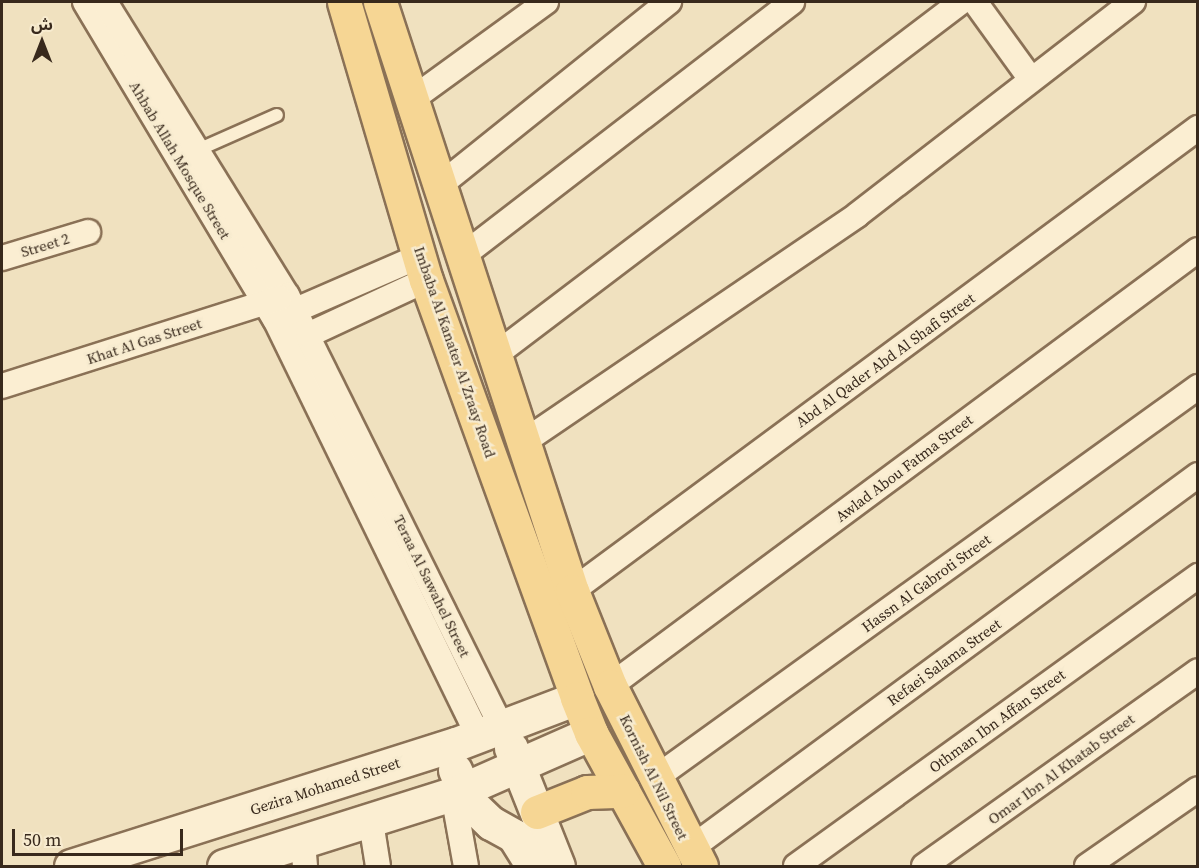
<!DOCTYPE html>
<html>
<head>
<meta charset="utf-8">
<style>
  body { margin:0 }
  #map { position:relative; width:1199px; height:868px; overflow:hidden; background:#f0e1bf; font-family:"Source Serif 4","Noto Sans Arabic",serif }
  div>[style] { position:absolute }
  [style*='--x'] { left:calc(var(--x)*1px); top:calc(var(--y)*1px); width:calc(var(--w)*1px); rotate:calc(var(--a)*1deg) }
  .roads { filter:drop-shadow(2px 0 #8a7156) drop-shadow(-2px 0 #8a7156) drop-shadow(0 2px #8a7156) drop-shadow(0 -2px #8a7156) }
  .service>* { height:12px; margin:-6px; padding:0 6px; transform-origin:6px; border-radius:6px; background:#fbeed2 }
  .minor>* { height:24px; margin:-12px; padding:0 12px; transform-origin:12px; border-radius:12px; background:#fbeed2 }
  .secondary>* { height:33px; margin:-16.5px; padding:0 16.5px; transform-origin:16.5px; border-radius:16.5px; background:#fbeed2 }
  .primary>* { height:33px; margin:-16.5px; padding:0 16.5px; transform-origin:16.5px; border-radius:16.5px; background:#f6d694 }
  span { translate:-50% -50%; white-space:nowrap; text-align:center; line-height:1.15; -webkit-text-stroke:5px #f7ebcf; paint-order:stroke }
  .street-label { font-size:15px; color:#38291c }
  .frame { position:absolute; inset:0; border:3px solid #38291c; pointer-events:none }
  .north { position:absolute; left:12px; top:12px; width:60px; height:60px; -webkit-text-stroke:4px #f7ebcf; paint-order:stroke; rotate:0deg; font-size:16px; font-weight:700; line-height:24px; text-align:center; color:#38291c }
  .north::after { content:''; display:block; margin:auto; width:21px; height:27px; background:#38291c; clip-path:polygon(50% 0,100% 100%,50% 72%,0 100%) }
  .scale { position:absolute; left:12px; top:829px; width:171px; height:27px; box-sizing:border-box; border:3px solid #38291c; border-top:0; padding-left:8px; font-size:18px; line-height:21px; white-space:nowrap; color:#38291c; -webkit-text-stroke:4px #f7ebcf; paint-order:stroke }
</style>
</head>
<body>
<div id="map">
  <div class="roads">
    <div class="service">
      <i style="--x:200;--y:149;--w:84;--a:-23.8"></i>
    </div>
    <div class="minor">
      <i style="--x:85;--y:2;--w:370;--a:59.1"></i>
      <i style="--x:275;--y:319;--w:463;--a:64"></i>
      <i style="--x:105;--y:2;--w:345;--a:58.2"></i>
      <i style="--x:287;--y:295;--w:482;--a:63.6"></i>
      <i style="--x:975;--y:2;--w:94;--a:54.1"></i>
      <i style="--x:411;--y:100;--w:167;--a:-36"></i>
      <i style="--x:439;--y:186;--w:295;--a:-38.7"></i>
      <i style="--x:461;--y:257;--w:418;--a:-37.6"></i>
      <i style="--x:2;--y:258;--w:90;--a:-16.8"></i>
      <i style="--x:282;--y:316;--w:150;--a:-23.5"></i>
      <i style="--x:308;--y:335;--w:130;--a:-25"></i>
      <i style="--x:494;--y:356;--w:586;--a:-37.16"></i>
      <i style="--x:2;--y:386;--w:291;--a:-17.6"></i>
      <i style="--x:522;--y:443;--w:405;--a:-34.2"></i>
      <i style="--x:857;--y:215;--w:349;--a:-37.7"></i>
      <i style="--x:572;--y:591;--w:779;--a:-36.49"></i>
      <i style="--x:610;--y:686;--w:732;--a:-36.56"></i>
      <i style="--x:654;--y:779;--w:671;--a:-35.78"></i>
      <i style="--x:453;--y:794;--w:73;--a:79.8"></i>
      <i style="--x:371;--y:822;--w:45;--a:81"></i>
      <i style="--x:303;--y:843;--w:23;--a:85"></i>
      <i style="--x:690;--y:849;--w:631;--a:-36.36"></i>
      <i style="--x:796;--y:866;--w:496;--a:-35.8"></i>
      <i style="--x:924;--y:866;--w:336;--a:-35.4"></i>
      <i style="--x:1087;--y:866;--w:135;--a:-34.7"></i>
    </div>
    <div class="secondary">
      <i style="--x:511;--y:748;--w:127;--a:68.3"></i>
      <i style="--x:455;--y:770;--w:36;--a:66"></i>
      <i style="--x:470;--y:803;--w:29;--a:44"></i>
      <i style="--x:491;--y:823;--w:26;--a:29"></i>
      <i style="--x:514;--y:836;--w:36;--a:58"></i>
      <i style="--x:71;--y:866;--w:404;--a:-17.6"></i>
      <i style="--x:456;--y:744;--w:129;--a:-20.8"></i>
      <i style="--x:224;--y:866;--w:240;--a:-17.5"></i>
      <i style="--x:453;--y:794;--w:151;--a:-23.8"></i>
    </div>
    <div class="primary">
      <i style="--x:344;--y:2;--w:290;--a:73.6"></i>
      <i style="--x:426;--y:280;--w:444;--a:70.1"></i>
      <i style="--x:577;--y:698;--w:38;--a:68"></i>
      <i style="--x:591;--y:733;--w:152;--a:61.2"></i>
      <i style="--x:380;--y:2;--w:620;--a:71.95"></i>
      <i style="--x:572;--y:591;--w:102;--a:68.2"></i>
      <i style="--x:610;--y:686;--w:202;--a:63.2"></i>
      <i style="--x:537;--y:812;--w:54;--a:-21.8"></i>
      <i style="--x:587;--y:792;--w:36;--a:-2"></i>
    </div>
  </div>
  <div class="street-label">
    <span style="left:180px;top:160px;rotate:59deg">Ahbab Allah Mosque Street</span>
    <span style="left:45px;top:245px;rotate:-17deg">Street 2</span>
    <span style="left:144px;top:341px;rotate:-18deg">Khat Al Gas Street</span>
    <span style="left:455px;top:352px;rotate:71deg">Imbaba Al Kanater Al Zraay Road</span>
    <span style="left:885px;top:360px;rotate:-36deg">Abd Al Qader Abd Al Shafi Street</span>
    <span style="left:904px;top:468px;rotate:-37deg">Awlad Abou Fatma Street</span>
    <span style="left:926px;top:583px;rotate:-36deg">Hassn Al Gabroti Street</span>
    <span style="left:432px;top:586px;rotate:64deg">Teraa Al Sawahel Street</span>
    <span style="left:944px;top:662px;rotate:-36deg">Refaei Salama Street</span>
    <span style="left:997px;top:721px;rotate:-36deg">Othman Ibn Affan Street</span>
    <span style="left:1061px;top:769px;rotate:-36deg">Omar Ibn Al Khatab Street</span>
    <span style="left:654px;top:777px;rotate:64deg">Kornish Al Nil Street</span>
    <span style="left:325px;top:786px;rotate:-18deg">Gezira Mohamed Street</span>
  </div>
  <div class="frame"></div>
  <div class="north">ش</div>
  <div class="scale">50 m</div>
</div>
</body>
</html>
